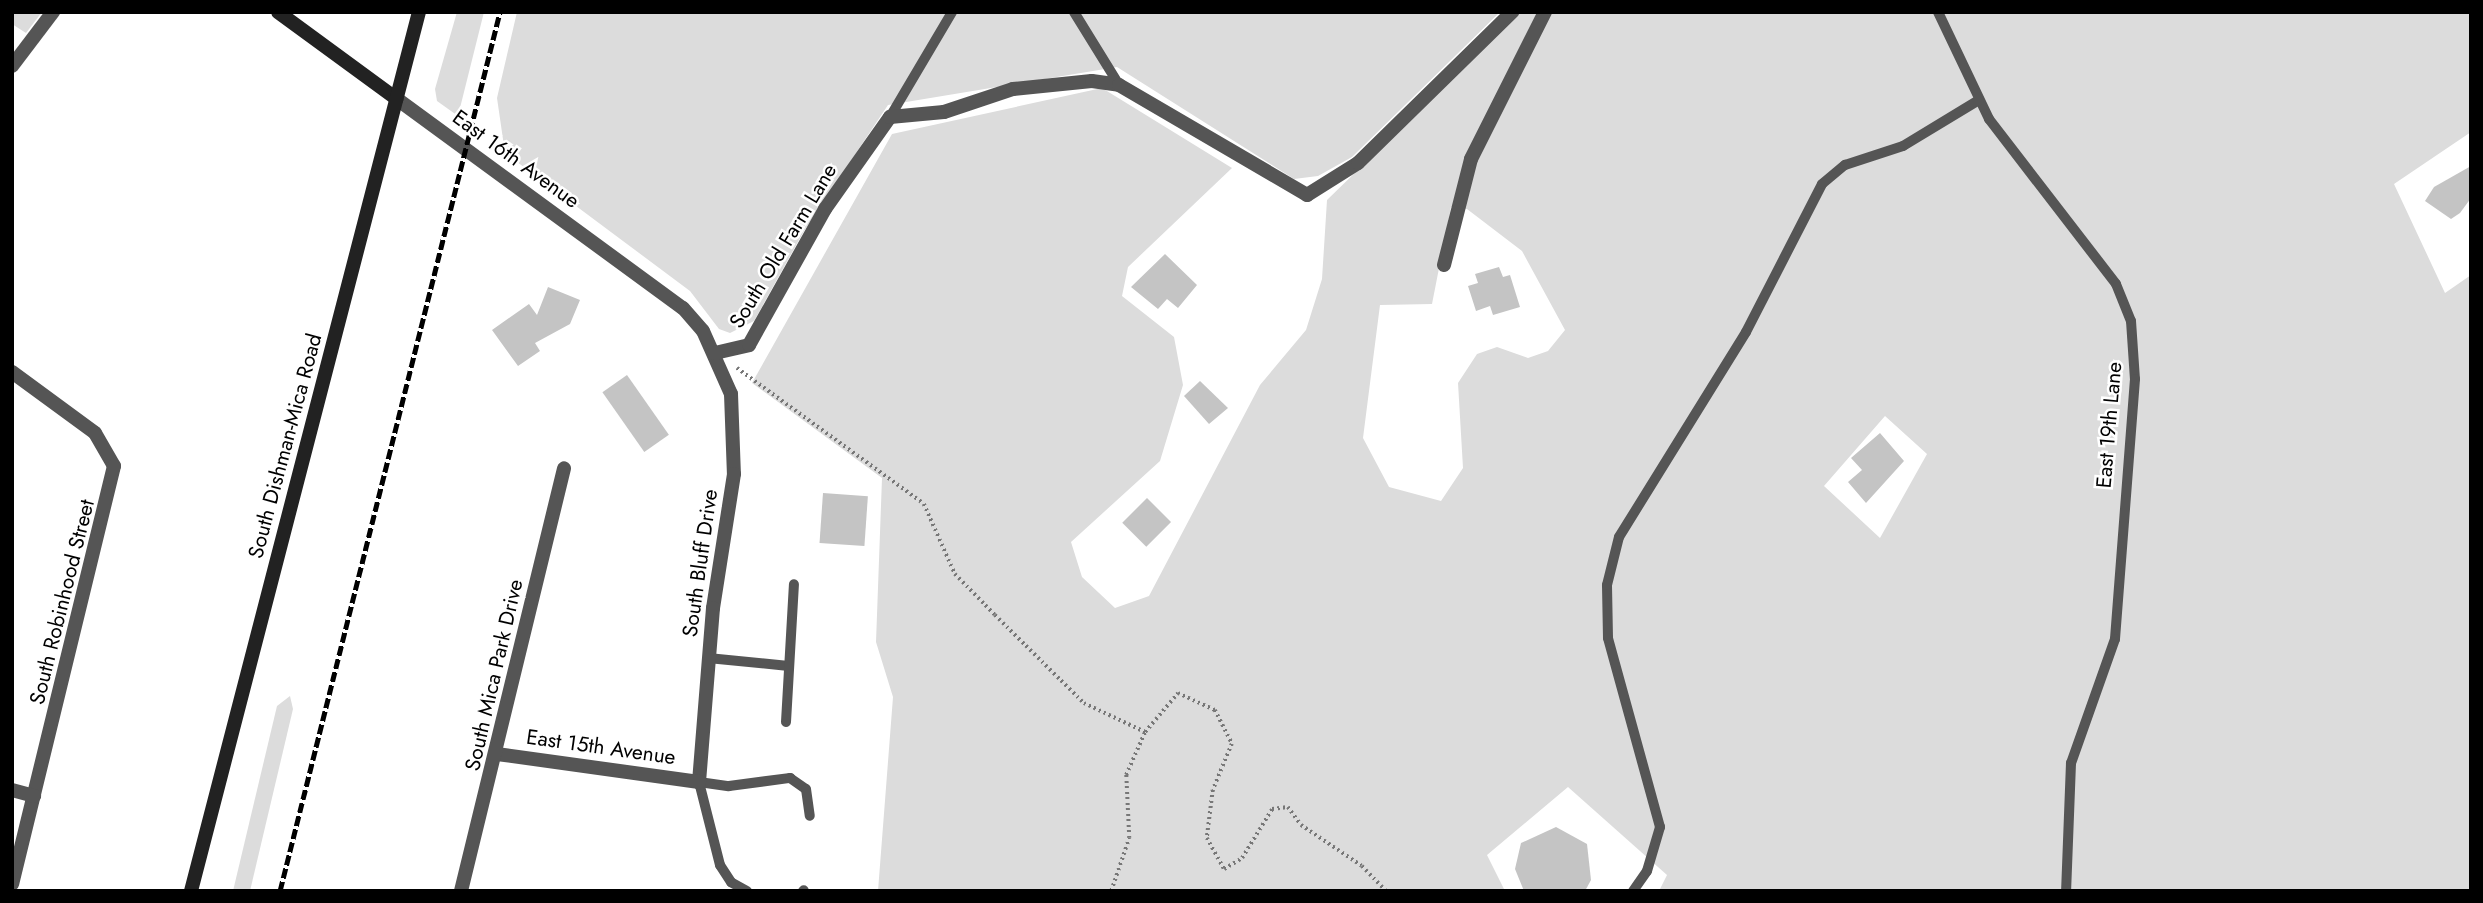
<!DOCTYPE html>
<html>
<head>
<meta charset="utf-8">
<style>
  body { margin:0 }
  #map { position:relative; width:2483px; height:903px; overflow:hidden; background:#fff; font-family:Jost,sans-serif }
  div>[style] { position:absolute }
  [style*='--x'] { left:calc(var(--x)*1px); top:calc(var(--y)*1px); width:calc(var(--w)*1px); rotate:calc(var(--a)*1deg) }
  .green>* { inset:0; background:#dcdcdc }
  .building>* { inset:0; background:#c4c4c4; transform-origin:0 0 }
  .path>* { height:3.5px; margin-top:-1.75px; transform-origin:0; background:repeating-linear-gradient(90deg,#777 0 2px,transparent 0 5.5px) }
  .lane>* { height:10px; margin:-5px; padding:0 5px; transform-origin:5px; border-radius:5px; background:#555 }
  .street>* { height:14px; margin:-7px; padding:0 7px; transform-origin:7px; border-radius:7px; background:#555 }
  .secondary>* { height:14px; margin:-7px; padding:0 7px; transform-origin:7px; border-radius:7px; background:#222 }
  .rail>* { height:5px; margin-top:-2.5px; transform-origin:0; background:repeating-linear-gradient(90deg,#000 0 10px,transparent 0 13.5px) }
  span { translate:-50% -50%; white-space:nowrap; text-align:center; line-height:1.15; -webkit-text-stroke:5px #fff; paint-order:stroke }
  .street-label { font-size:21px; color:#000 }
  .frame { position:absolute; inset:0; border:14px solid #000; pointer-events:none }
</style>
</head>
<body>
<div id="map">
  <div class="green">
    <i style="clip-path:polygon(12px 12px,42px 12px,26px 33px,12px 24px)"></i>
    <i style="clip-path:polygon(457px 12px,484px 12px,458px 116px,437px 101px,435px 89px)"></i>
    <i style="clip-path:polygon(517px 12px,1500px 12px,1352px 157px,1318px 176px,1294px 179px,1117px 67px,888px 105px,804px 231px,754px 321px,730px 333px,719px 329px,690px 291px,505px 153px,497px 98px)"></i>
    <i style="clip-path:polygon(evenodd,1520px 12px,2471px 12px,2471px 132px,2394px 184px,2445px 293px,2471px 275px,2471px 891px,1659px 891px,1667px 875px,1568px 787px,1487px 855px,1505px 891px,878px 891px,893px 697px,876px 642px,882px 478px,752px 383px,892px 134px,1102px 88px,1232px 168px,1128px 267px,1122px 296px,1174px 337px,1183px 385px,1160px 461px,1071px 542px,1082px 577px,1115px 608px,1149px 596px,1260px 385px,1306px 330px,1322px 279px,1327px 200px,1520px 12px,1451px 207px,1467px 209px,1522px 251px,1565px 330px,1548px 351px,1528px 358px,1497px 347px,1477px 354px,1458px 383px,1463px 468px,1441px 501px,1389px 487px,1363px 438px,1380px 305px,1432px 304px,1451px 207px,1520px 12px,1885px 416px,1927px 454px,1880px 538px,1824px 486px,1885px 416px)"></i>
    <i style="clip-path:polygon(290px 696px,293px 709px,250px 891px,233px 891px,277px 706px)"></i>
  </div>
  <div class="building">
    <i style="clip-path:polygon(2471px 166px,2471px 198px,2460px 213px,2451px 219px,2425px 201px,2434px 187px)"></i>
    <i style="clip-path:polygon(1165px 254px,1197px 285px,1178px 308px,1167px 299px,1158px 309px,1131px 287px)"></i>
    <i style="clip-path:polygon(1499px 267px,1503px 277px,1510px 275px,1520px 307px,1493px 315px,1490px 306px,1476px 311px,1468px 286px,1478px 283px,1475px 274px)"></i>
    <i style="clip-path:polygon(548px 287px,580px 300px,570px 324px,535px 343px,540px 351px,518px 366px,492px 330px,529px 304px,537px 315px)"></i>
    <i style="left:627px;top:375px;width:73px;height:30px;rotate:55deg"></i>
    <i style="clip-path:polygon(1200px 381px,1228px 408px,1209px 424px,1184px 396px)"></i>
    <i style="clip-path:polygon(1880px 433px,1904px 461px,1866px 503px,1848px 482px,1862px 470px,1851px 458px)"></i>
    <i style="left:823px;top:493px;width:45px;height:50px;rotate:4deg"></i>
    <i style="left:1147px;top:498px;width:34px;height:35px;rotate:45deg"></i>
    <i style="clip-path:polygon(1556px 827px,1587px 844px,1591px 880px,1585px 891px,1524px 891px,1515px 869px,1521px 843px)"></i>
  </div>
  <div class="path">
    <i style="--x:737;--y:368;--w:231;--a:36"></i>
    <i style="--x:924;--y:504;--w:77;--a:66.1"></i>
    <i style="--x:955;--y:574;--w:57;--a:45.7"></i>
    <i style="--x:995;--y:615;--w:125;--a:44.7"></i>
    <i style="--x:1084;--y:703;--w:68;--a:25.4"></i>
    <i style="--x:1111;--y:891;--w:56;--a:-71.2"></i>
    <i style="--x:1129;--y:838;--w:63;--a:-92.7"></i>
    <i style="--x:1126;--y:775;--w:47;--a:-66.2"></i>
    <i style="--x:1145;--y:732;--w:51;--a:-49.8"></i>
    <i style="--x:1178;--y:693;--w:41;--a:24.7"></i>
    <i style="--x:1215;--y:710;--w:38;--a:63"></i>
    <i style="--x:1232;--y:744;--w:50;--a:112.4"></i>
    <i style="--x:1213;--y:790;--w:48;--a:97.1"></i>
    <i style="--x:1207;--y:838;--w:35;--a:61"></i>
    <i style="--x:1224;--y:869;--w:21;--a:-31"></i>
    <i style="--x:1242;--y:858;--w:57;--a:-58.5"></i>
    <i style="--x:1272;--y:809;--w:16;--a:-7"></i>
    <i style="--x:1288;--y:807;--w:22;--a:54"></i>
    <i style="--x:1301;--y:825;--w:73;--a:33.9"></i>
    <i style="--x:1362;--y:866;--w:35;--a:46"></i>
  </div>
  <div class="lane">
    <i style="--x:1074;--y:12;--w:86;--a:58.3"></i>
    <i style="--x:1938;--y:12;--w:119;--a:64.5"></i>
    <i style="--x:1989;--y:119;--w:208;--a:52.4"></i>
    <i style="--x:2116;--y:284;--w:40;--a:68"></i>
    <i style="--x:2131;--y:321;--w:58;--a:86.1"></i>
    <i style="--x:2135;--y:379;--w:261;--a:94.4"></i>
    <i style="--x:2115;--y:639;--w:132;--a:109.5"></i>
    <i style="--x:2071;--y:763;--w:128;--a:92.2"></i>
    <i style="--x:890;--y:117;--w:122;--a:-59.4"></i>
    <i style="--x:708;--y:658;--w:81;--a:5.6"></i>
    <i style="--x:786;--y:722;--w:138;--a:-86.7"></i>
    <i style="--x:747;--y:891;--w:18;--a:-151"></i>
    <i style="--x:731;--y:882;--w:20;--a:-123"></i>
    <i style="--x:720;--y:865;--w:86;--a:-104.2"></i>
    <i style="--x:699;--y:782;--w:30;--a:8"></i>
    <i style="--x:729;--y:786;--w:62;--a:-7.5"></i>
    <i style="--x:790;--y:778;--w:19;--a:35"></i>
    <i style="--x:806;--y:789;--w:27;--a:82"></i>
    <i style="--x:803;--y:891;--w:1;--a:-45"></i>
    <i style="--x:1633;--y:891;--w:24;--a:-55"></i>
    <i style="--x:1647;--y:871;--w:46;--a:-73.5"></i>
    <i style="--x:1660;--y:827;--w:196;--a:-105.4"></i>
    <i style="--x:1608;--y:638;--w:53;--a:-91.1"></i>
    <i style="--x:1607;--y:585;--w:49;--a:-76"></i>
    <i style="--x:1619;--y:537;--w:241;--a:-58.2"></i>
    <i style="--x:1746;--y:332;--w:166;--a:-62.8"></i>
    <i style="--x:1822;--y:184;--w:30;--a:-40"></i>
    <i style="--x:1845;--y:165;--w:61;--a:-18.1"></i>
    <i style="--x:1903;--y:146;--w:89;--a:-31.2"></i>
  </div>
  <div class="street">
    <i style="--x:12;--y:66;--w:68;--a:-52.8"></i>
    <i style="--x:397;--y:99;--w:354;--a:36.2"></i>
    <i style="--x:683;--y:308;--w:30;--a:49"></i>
    <i style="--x:703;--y:331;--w:69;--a:66"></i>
    <i style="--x:731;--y:394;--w:80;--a:87.9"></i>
    <i style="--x:734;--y:474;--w:136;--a:98.9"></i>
    <i style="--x:713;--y:608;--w:175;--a:94.6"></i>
    <i style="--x:699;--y:782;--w:204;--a:-172.1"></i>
    <i style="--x:1444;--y:265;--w:109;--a:-75.7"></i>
    <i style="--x:1471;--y:159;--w:165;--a:-63.3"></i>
    <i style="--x:715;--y:353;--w:35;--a:-13"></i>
    <i style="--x:749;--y:345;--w:156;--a:-60.8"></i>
    <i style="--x:825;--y:209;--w:113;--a:-54.8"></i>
    <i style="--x:890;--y:117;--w:54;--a:-5.3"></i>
    <i style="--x:944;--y:112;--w:73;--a:-18.4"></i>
    <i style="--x:1013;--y:89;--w:79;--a:-5.8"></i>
    <i style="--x:1092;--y:81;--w:27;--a:8"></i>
    <i style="--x:1119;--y:85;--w:218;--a:30.3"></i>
    <i style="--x:1307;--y:195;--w:60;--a:-32.1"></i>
    <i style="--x:1358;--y:163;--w:216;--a:-44.4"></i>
    <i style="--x:12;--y:372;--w:103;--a:36.3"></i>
    <i style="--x:95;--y:433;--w:38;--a:60"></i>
    <i style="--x:114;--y:466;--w:430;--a:103.7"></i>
    <i style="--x:12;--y:790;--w:23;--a:15"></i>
    <i style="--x:461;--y:891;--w:435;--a:-76.3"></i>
  </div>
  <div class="secondary">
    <i style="--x:278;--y:12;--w:147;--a:36.2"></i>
    <i style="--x:191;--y:891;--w:908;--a:-75.46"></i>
  </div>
  <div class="rail">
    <i style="--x:280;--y:891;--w:906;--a:-75.95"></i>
  </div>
  <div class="street-label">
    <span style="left:516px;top:159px;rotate:36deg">East 16th Avenue</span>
    <span style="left:783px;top:246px;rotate:-59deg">South Old Farm Lane</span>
    <span style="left:2109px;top:425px;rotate:-85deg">East 19th Lane</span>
    <span style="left:285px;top:446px;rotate:-75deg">South Dishman-Mica Road</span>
    <span style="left:700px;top:563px;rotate:-82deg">South Bluff Drive</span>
    <span style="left:62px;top:602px;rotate:-76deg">South Robinhood Street</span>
    <span style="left:494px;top:675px;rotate:-77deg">South Mica Park Drive</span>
    <span style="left:601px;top:747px;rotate:8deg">East 15th Avenue</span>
  </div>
  <div class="frame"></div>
</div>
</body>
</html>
